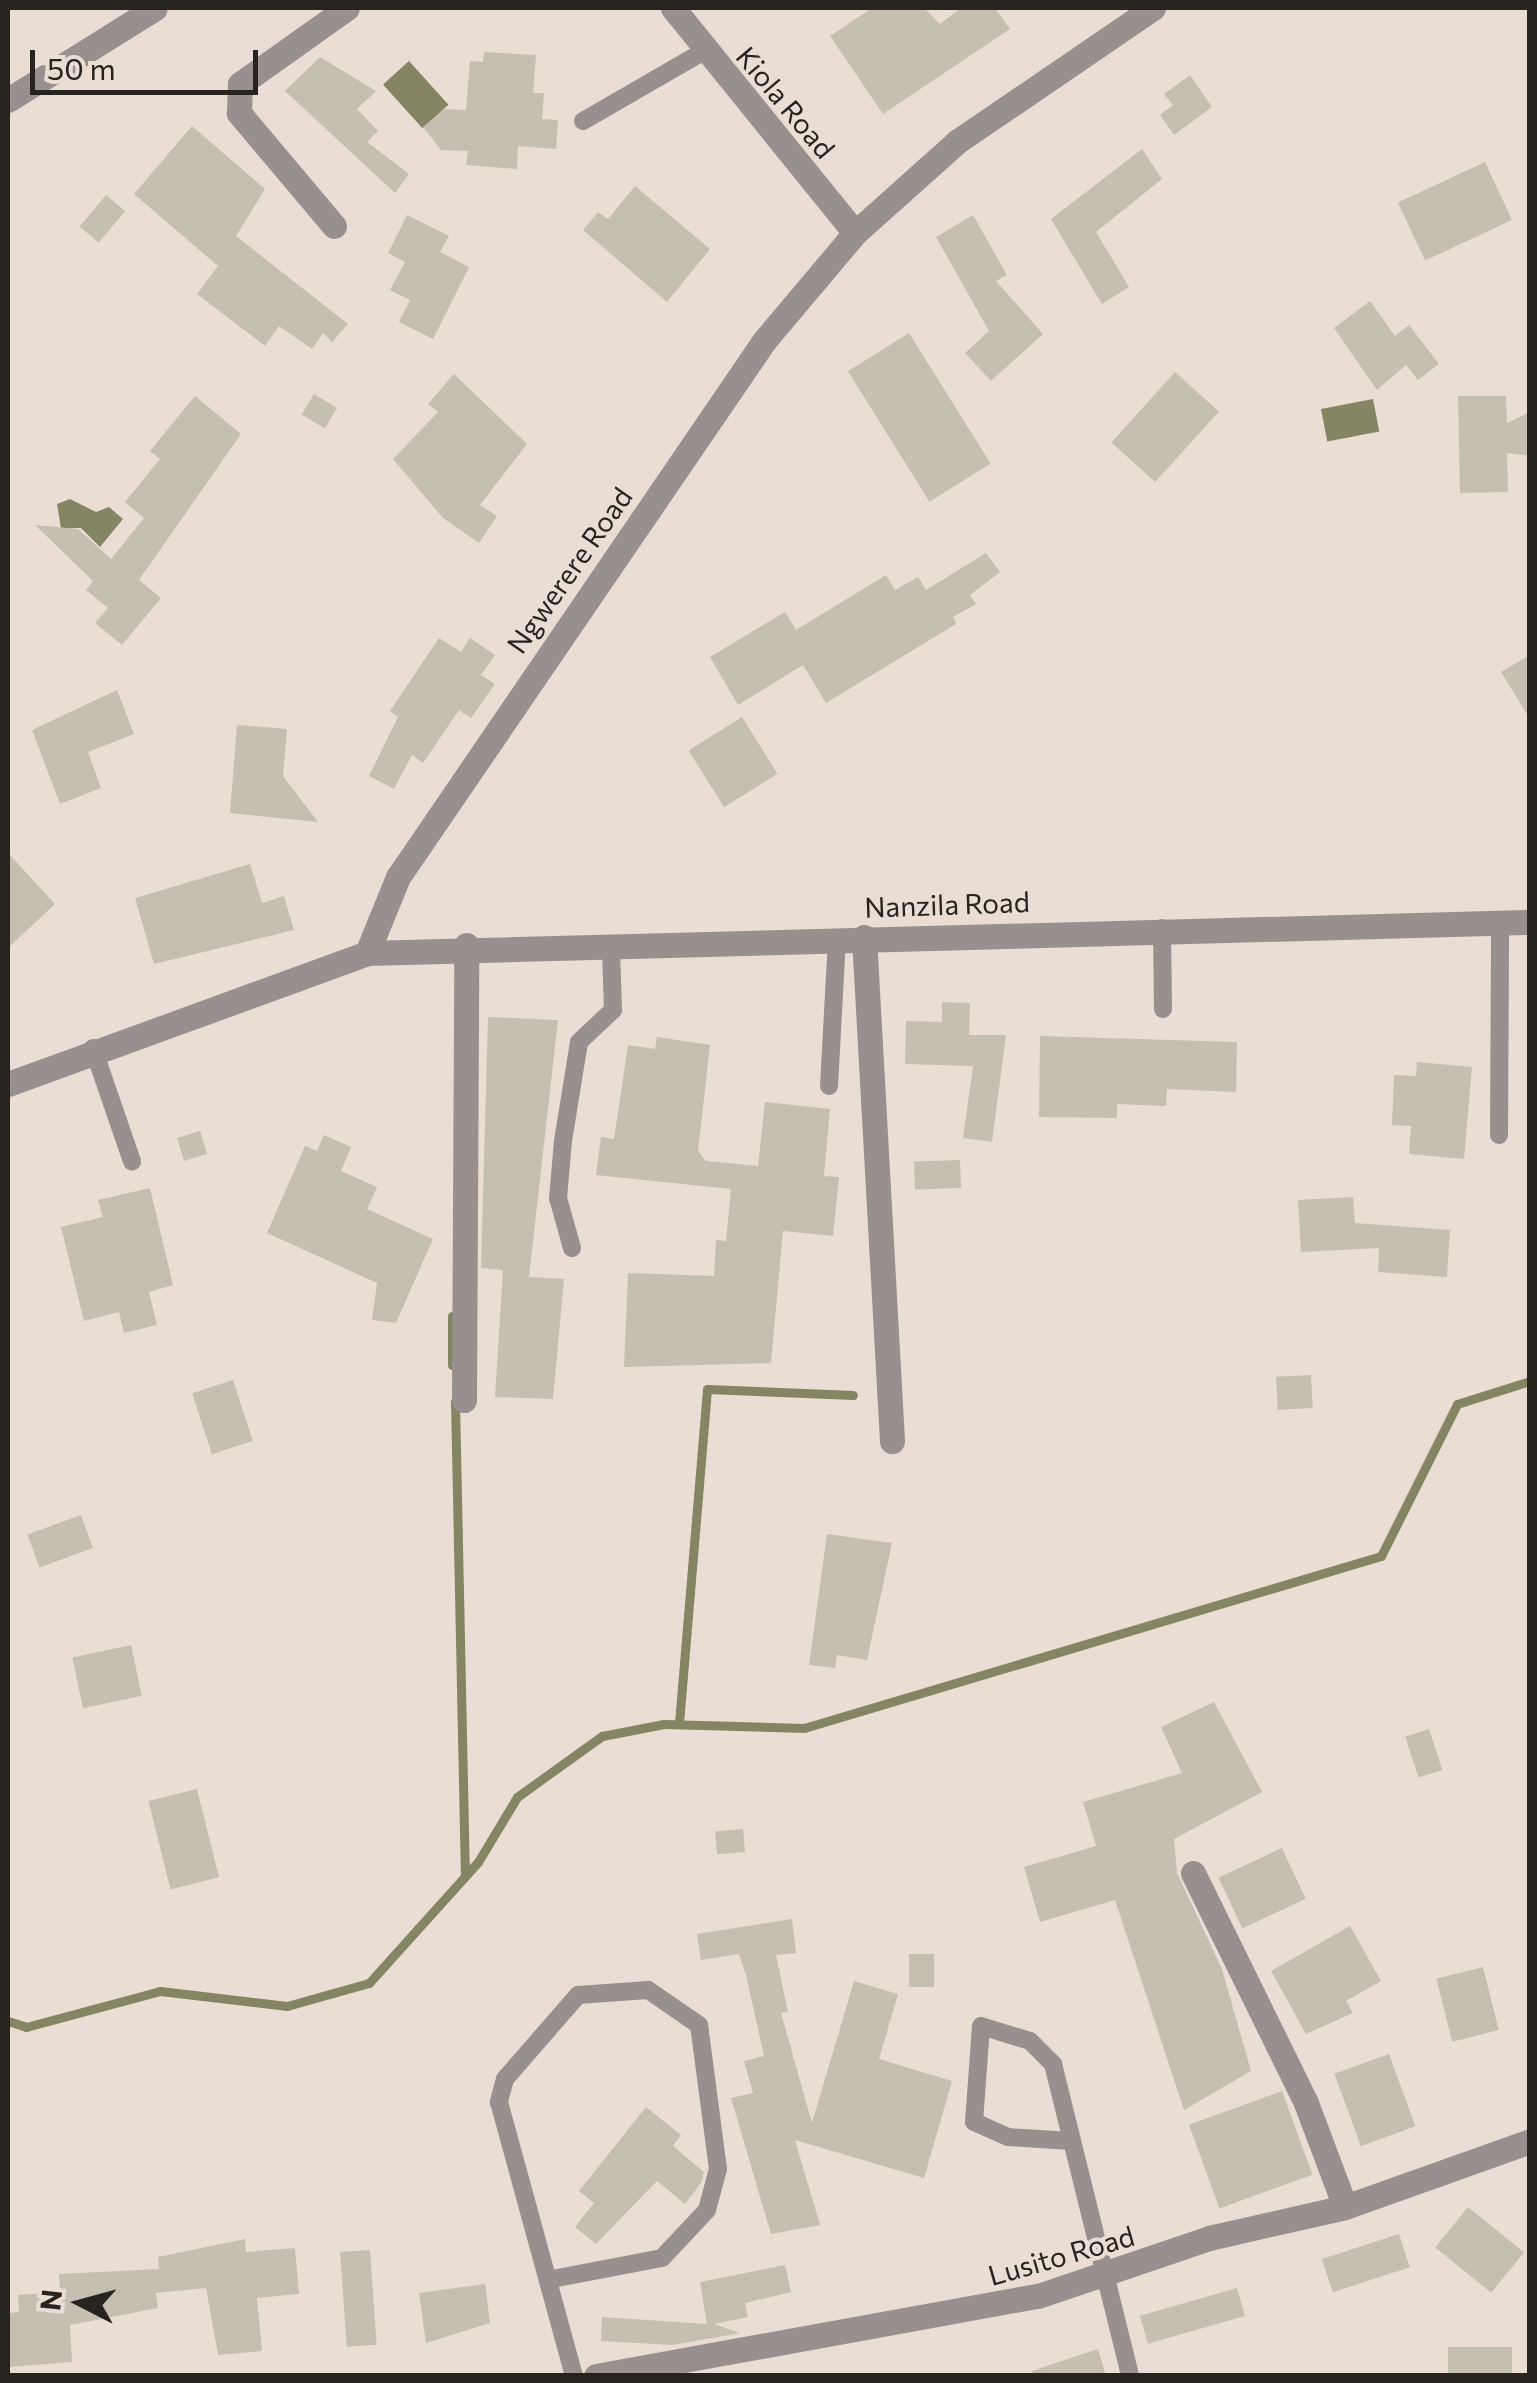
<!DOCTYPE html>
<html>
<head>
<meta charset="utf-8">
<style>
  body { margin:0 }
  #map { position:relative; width:1537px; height:2383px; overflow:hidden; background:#eaddd3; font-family:Commissioner,sans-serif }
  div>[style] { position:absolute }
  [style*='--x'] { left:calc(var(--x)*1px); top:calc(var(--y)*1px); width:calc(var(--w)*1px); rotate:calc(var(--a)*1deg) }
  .water>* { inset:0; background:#838563; transform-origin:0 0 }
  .stream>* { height:9px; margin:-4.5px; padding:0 4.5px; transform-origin:4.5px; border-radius:4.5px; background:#838563 }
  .building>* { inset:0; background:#c5bfb2; transform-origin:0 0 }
  .service>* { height:18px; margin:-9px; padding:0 9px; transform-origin:9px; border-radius:9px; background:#97908e }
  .minor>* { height:25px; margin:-12.5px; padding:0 12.5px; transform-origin:12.5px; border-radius:12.5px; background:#97908e }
  .tertiary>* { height:25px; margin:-12.5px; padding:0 12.5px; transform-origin:12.5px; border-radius:12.5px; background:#97908e }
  span { translate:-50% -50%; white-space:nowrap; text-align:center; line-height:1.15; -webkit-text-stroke:8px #eaddd3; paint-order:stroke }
  .street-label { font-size:28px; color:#27231f }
  .frame { position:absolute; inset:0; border:10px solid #27231f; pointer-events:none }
  .north { position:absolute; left:30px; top:2253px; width:100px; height:100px; -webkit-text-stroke:8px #eaddd3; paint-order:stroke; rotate:276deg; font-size:28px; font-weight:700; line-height:40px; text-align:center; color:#27231f }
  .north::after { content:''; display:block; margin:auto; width:35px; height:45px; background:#27231f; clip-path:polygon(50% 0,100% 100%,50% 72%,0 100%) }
  .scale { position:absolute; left:30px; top:50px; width:228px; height:45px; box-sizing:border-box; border:5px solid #27231f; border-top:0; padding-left:12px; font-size:30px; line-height:35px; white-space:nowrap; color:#27231f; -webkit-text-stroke:8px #eaddd3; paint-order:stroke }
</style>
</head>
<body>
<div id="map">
  <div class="water">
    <i style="left:409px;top:61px;width:59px;height:35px;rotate:48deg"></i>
    <i style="left:1373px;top:399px;width:33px;height:53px;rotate:79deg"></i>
    <i style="clip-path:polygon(70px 499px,96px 512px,109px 507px,123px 519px,100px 547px,81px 528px,61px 528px,57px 504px)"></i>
  </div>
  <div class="stream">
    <i style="--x:452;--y:1365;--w:49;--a:-90"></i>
    <i style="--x:455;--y:1401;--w:474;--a:88.8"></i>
    <i style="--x:679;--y:1723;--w:335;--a:-85.2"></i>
    <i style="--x:707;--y:1389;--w:146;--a:2.4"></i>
    <i style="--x:8;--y:2021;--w:19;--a:18"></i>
    <i style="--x:26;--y:2027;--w:139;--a:-15"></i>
    <i style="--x:160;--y:1991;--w:128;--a:6.7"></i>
    <i style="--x:287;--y:2006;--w:85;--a:-15.7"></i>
    <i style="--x:369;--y:1983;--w:163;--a:-48"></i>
    <i style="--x:478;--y:1862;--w:76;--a:-59"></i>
    <i style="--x:517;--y:1797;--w:105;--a:-35.7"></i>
    <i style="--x:602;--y:1736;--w:63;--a:-11"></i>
    <i style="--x:664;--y:1724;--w:140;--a:1.6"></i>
    <i style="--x:804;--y:1728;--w:602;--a:-16.6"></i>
    <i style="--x:1381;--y:1556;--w:170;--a:-63.4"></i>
    <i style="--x:1457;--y:1404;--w:77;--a:-17.5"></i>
  </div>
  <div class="building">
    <i style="clip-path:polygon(872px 8px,924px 8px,940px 24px,961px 8px,995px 8px,1010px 29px,883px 114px,830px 36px)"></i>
    <i style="clip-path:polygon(484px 52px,536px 55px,533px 93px,544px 93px,542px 119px,558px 120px,556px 149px,518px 146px,517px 169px,466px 165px,468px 151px,441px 150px,423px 127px,445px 109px,466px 110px,470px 61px,483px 62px)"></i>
    <i style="clip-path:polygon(320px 57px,376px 91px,357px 109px,378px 131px,367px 142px,409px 174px,395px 193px,285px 91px)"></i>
    <i style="clip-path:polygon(1190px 75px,1212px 107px,1174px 135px,1160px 115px,1173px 105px,1164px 94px)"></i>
    <i style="clip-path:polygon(192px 126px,265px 189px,236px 236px,348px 324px,332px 342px,323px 333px,312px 349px,279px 326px,265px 346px,197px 294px,218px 266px,134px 194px)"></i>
    <i style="clip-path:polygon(1142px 149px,1162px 179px,1096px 232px,1129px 287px,1102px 304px,1051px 219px)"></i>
    <i style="left:1485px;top:162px;width:64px;height:96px;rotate:65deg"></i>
    <i style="clip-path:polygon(635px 186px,710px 249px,667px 302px,583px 230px,598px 212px,608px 219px)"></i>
    <i style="left:106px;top:195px;width:25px;height:41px;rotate:40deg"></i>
    <i style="clip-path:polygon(407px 215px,449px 236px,440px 252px,469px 267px,433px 339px,399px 322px,410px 300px,390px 290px,405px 262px,388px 253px)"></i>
    <i style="clip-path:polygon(973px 215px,1007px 275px,996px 281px,1043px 334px,991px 381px,965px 353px,989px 331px,936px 237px)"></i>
    <i style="clip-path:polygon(1370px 301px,1395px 336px,1409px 325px,1439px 364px,1418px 380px,1406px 365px,1377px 390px,1334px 328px)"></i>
    <i style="left:909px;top:333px;width:154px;height:72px;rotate:58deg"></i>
    <i style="left:1175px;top:372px;width:59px;height:95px;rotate:42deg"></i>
    <i style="clip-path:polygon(454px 374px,527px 444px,480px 505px,497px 516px,479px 543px,443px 518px,393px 459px,438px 412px,428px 404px)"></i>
    <i style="left:314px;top:394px;width:27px;height:24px;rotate:31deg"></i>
    <i style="clip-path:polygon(195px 396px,241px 434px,139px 580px,161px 598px,122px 645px,95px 623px,108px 608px,86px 590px,93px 581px,35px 525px,78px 529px,111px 559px,144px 518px,125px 502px,160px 459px,150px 451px)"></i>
    <i style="clip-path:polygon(1458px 396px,1506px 396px,1507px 423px,1530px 412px,1530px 456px,1507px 453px,1508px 492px,1460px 493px)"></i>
    <i style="clip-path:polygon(986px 553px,1000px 572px,970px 595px,976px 604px,953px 617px,956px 624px,826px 703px,803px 665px,738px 705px,710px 657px,785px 612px,796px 630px,886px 575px,895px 590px,918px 577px,926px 590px)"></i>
    <i style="clip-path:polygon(439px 638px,461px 652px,470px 638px,495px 655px,481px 675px,495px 684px,471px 718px,459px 710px,423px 763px,412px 755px,394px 789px,369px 776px,398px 717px,390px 711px)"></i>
    <i style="clip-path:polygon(1530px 655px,1530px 719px,1501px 672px)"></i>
    <i style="clip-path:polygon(117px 690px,134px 734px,88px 752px,101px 788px,60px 804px,32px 730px)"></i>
    <i style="left:742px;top:717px;width:67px;height:63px;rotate:58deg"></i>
    <i style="clip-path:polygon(237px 725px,287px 729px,283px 776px,318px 822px,230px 813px)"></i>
    <i style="clip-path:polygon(8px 853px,55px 904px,8px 948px)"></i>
    <i style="clip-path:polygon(250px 864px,262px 903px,284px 896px,294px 930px,154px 964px,135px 898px)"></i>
    <i style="clip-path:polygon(942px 1002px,970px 1003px,969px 1035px,1006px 1035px,992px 1142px,963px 1138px,973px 1066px,905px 1064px,906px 1021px,942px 1022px)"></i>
    <i style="clip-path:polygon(488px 1017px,558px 1020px,529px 1277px,564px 1279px,553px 1399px,495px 1397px,503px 1270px,481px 1268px)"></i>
    <i style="clip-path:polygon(1040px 1036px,1237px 1042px,1236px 1092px,1167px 1089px,1166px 1106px,1117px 1104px,1117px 1118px,1039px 1117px)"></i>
    <i style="clip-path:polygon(657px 1037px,710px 1045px,698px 1151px,706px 1161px,758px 1166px,765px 1102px,830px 1109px,824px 1176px,839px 1177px,833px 1236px,783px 1231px,771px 1363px,624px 1367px,628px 1273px,714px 1276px,716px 1240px,726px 1241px,731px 1189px,596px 1175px,601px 1137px,614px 1139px,628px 1045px,655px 1049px)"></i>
    <i style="clip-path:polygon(1417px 1062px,1472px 1067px,1464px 1159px,1409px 1154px,1411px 1126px,1392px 1125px,1394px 1075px,1416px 1076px)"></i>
    <i style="left:200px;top:1131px;width:24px;height:24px;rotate:73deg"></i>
    <i style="clip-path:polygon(324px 1135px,351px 1147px,341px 1171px,377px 1187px,367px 1209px,433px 1239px,396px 1323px,372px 1320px,377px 1283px,267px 1233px,305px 1146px,317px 1151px)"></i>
    <i style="left:960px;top:1160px;width:28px;height:46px;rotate:88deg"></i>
    <i style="clip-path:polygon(150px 1188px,173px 1285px,149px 1292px,157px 1325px,124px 1333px,119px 1312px,84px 1321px,61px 1227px,103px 1217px,98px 1200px)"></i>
    <i style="clip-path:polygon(1353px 1197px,1355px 1223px,1450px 1230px,1447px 1277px,1378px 1272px,1379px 1248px,1301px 1252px,1298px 1200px)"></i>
    <i style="left:1311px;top:1375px;width:33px;height:35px;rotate:87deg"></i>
    <i style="left:233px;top:1380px;width:64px;height:43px;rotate:72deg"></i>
    <i style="left:81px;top:1515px;width:35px;height:57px;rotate:70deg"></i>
    <i style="clip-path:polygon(827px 1534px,892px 1543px,867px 1660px,837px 1655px,835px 1668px,809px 1665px)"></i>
    <i style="left:131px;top:1645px;width:52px;height:60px;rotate:78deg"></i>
    <i style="clip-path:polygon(1214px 1702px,1262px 1792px,1174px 1839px,1177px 1873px,1222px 1969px,1251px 2071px,1184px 2110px,1115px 1900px,1040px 1922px,1024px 1867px,1096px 1846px,1083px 1802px,1182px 1773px,1161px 1727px)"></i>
    <i style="left:1429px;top:1729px;width:43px;height:25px;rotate:72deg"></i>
    <i style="left:197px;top:1789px;width:91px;height:50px;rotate:76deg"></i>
    <i style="left:743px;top:1829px;width:23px;height:28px;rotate:85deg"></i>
    <i style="left:1282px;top:1848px;width:56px;height:70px;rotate:65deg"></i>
    <i style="clip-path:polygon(792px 1919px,796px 1953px,776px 1955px,788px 2012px,781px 2013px,812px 2123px,854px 1981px,898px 1994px,879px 2059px,952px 2081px,924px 2178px,795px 2140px,820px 2225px,771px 2234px,731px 2098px,753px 2093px,744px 2061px,764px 2056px,746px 1975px,739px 1954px,701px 1960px,697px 1934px)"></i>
    <i style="clip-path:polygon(1350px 1926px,1381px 1981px,1346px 2001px,1353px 2013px,1306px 2034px,1271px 1971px)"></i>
    <i style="left:909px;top:1954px;width:25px;height:33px"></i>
    <i style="left:1483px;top:1967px;width:65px;height:48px;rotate:76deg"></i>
    <i style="left:1389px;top:2054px;width:77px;height:58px;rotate:70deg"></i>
    <i style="left:1282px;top:2091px;width:89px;height:99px;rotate:70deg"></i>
    <i style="clip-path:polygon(646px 2107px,681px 2135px,673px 2146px,704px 2172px,701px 2183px,685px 2204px,657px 2181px,596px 2244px,575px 2227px,594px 2203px,579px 2191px)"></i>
    <i style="left:1468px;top:2207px;width:72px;height:52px;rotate:39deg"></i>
    <i style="left:1399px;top:2234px;width:35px;height:81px;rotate:72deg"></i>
    <i style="clip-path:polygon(245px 2239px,246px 2252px,295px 2248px,299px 2294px,257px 2298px,262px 2351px,218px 2355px,206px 2288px,156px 2293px,158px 2308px,70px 2325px,72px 2362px,9px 2367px,8px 2313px,19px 2312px,18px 2295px,60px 2292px,59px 2274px,159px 2269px,158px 2257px)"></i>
    <i style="left:370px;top:2250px;width:95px;height:30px;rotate:86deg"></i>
    <i style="clip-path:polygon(785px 2265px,791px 2292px,745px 2303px,748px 2317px,714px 2324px,740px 2333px,673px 2345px,601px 2341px,602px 2317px,707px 2324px,700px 2282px)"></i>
    <i style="clip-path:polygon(485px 2284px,490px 2323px,426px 2343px,419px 2293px)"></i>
    <i style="left:1237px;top:2288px;width:29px;height:101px;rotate:74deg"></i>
    <i style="left:1448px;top:2347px;width:64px;height:29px"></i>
    <i style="clip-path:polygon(1098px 2349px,1106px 2376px,1033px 2376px,1032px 2371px)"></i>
  </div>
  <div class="service">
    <i style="--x:583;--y:121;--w:140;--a:-30"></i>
    <i style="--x:1162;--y:928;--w:81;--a:89.3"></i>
    <i style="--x:93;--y:1048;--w:120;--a:71"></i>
    <i style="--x:829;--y:1086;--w:148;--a:-86.9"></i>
    <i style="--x:1499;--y:1135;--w:212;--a:-89.7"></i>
    <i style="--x:572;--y:1248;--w:52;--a:-105.6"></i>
    <i style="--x:558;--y:1198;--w:57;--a:-85"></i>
    <i style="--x:563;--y:1141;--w:100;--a:-80.8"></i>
    <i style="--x:579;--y:1042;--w:47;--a:-43.3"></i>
    <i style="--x:613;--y:1010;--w:61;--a:-91.9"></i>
    <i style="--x:1071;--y:2141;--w:63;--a:-176.4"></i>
    <i style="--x:1008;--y:2137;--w:37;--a:-156"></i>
    <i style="--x:974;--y:2122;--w:96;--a:-85.8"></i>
    <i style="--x:981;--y:2026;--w:51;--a:17"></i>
    <i style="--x:1030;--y:2041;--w:33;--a:45"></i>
    <i style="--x:1053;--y:2064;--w:321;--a:76.1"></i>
    <i style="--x:552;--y:2279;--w:112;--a:-10.8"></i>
    <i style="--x:662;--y:2258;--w:66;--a:-46.8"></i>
    <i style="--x:707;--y:2210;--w:42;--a:-75"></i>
    <i style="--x:718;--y:2169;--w:145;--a:-97.5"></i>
    <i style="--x:699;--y:2025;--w:62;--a:-145.5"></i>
    <i style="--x:648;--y:1990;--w:70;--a:175.9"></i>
    <i style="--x:578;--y:1995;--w:111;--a:131"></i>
    <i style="--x:505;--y:2079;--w:24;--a:105"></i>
    <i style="--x:499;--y:2102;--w:284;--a:74.7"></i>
  </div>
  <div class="minor">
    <i style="--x:673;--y:8;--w:289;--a:51"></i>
    <i style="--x:8;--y:100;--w:173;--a:-32"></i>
    <i style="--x:334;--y:226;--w:148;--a:-130.1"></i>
    <i style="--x:239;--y:113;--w:29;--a:-88"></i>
    <i style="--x:240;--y:84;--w:131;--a:-35.4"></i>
    <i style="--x:864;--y:937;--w:505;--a:86.82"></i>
    <i style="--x:367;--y:953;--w:1163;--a:-1.53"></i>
    <i style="--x:464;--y:1400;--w:455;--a:-89.7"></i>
    <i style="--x:1193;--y:1873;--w:256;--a:63.8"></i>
    <i style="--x:1306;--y:2103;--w:111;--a:69.4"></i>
    <i style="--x:596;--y:2376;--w:449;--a:-10.3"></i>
    <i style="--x:1038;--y:2296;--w:181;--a:-18.7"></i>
    <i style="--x:1209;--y:2238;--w:139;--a:-12.8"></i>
    <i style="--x:1345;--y:2207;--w:196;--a:-19.6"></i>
  </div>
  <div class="tertiary">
    <i style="--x:8;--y:1084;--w:382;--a:-20"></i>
    <i style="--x:367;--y:953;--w:82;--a:-67.8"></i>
    <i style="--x:398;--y:877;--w:649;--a:-55.67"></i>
    <i style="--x:764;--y:341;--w:141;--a:-49.9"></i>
    <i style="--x:855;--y:233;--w:138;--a:-41.8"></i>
    <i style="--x:958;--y:141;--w:236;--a:-34.3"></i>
  </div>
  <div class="street-label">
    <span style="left:786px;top:102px;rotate:50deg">Kiola Road</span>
    <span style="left:569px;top:570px;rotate:-55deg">Ngwerere Road</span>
    <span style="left:947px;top:904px;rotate:-2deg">Nanzila Road</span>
    <span style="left:1061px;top:2255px;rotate:-16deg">Lusito Road</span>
  </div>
  <div class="frame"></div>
  <div class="north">N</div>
  <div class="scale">50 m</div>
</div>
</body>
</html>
